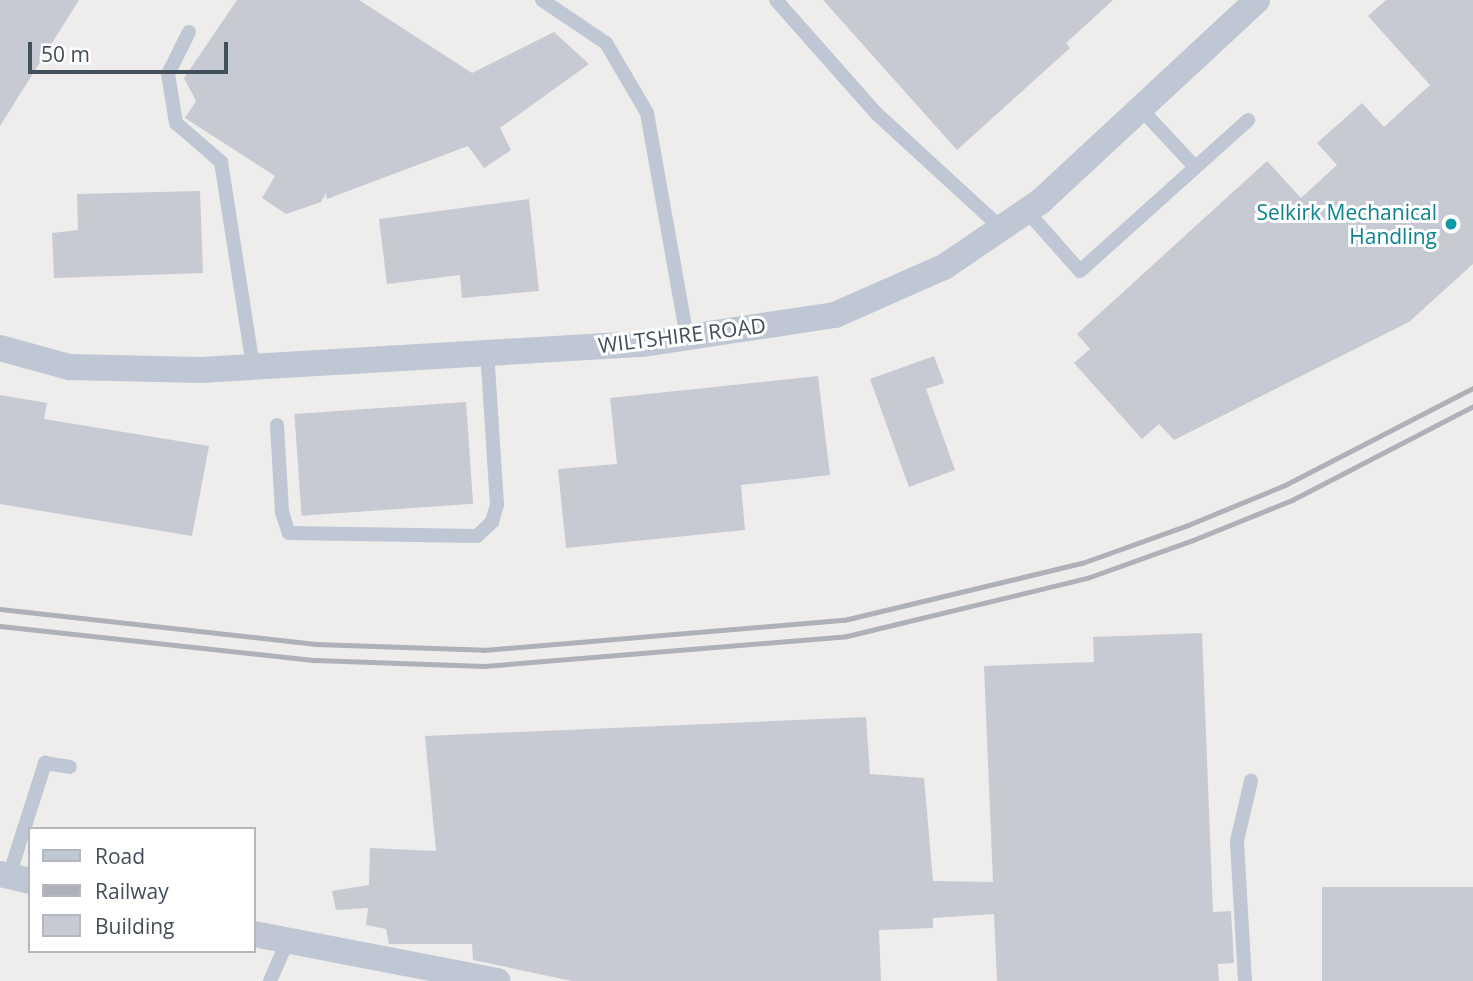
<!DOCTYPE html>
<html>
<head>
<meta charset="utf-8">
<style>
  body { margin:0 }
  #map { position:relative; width:1473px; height:981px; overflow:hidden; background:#efecec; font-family:"Open Sans",sans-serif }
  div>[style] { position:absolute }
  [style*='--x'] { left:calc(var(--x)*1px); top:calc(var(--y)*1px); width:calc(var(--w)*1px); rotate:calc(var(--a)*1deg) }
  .building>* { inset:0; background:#c7cad3; transform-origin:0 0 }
  .service>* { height:14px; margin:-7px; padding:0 7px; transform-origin:7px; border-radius:7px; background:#bec7d3 }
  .minor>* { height:26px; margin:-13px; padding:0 13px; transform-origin:13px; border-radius:13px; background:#bec7d3 }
  .rail>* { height:5px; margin:-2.5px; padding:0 2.5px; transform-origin:2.5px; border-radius:2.5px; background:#aeb1b7 }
  .dots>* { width:19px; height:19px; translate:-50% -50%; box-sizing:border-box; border:4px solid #fff; border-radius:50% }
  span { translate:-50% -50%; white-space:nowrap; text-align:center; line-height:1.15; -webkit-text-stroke:6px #fff; paint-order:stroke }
  .culture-label { font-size:21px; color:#0d838f }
  .right { translate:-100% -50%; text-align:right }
  .street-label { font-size:21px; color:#434e5b }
  .legend { position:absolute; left:28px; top:827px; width:228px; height:126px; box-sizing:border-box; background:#fff; border:2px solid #b4b8bd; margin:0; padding:9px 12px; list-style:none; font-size:21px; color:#434e5b }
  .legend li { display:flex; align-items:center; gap:14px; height:35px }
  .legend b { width:35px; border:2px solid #b4b8bd }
  .scale { position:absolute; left:28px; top:42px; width:200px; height:32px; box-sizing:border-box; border:4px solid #434e5b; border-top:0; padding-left:9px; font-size:21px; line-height:24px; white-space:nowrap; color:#434e5b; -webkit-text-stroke:5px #fff; paint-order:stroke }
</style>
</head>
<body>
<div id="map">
  <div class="building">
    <i style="clip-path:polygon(0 0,79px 0,0 126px)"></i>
    <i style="clip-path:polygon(237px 0,359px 0,472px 73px,554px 32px,589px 64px,500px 128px,511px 150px,484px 168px,468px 146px,327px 199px,326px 193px,321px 202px,286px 214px,262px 198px,275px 176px,185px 118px,196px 101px,184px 78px)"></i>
    <i style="clip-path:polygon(823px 0,1113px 0,1066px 43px,1070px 48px,957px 150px)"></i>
    <i style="clip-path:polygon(1386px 0,1473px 0,1473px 264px,1409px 322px,1174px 440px,1159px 424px,1142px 439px,1074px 363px,1090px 349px,1077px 334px,1267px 161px,1301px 198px,1337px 165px,1317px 143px,1362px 103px,1384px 127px,1430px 85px,1368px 16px)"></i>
    <i style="clip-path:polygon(200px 191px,203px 273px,54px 278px,52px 233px,78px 230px,77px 194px)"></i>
    <i style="clip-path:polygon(529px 199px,539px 291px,462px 298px,460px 275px,387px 284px,379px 219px)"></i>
    <i style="clip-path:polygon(934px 356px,944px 383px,926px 389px,955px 470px,909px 487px,870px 379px)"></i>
    <i style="clip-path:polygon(818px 376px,830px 475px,741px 485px,745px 530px,566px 548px,558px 469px,617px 464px,610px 398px)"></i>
    <i style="clip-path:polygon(0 395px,47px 403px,44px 419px,209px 446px,192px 536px,0 504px)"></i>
    <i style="left:466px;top:402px;width:102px;height:172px;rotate:86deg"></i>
    <i style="clip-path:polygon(1202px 633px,1213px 912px,1231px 911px,1234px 963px,1218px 964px,1219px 981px,997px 981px,994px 914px,933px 918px,933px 928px,879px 930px,881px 981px,572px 981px,473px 960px,472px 944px,389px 944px,386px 929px,366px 925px,368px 908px,336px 910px,332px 891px,369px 885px,370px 848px,436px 851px,425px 736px,866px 717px,870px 774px,924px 778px,933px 881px,993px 882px,984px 666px,1094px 662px,1093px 637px)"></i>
    <i style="left:1473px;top:887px;width:94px;height:151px;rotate:90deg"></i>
  </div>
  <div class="service">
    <i style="--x:542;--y:0;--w:77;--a:33.9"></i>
    <i style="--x:606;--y:43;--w:81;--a:59.6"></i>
    <i style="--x:647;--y:113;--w:229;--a:79.9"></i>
    <i style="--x:776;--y:0;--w:152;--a:48.5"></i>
    <i style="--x:877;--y:114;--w:168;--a:42.6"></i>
    <i style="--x:189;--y:32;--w:47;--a:116.6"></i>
    <i style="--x:168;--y:74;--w:50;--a:80.7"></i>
    <i style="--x:176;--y:123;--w:60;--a:40.9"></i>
    <i style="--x:221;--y:162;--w:206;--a:81.1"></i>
    <i style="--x:1140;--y:108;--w:81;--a:47"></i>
    <i style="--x:1026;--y:210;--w:81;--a:48.5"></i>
    <i style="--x:1080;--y:271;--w:226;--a:-41.9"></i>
    <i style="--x:277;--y:425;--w:87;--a:86.7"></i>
    <i style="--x:282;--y:512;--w:22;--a:72"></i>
    <i style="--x:289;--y:533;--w:188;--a:0.9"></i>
    <i style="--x:477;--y:536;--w:21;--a:-43"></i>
    <i style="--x:492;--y:522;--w:18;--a:-74"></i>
    <i style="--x:497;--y:505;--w:153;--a:-93.7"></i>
    <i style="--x:9;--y:876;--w:119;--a:-72.3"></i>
    <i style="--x:45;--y:763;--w:25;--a:9"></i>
    <i style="--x:270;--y:981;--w:43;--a:-66.4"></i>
    <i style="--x:1245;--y:981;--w:140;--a:-93.3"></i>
    <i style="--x:1237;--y:841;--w:62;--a:-76.9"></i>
  </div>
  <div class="minor">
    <i style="--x:0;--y:348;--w:72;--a:15.4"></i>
    <i style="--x:69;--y:367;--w:132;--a:1.3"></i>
    <i style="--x:201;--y:370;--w:443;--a:-3.4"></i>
    <i style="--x:643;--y:344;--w:194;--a:-8.6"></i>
    <i style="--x:835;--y:315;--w:119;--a:-23.8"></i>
    <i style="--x:944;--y:267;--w:117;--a:-34.2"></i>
    <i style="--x:1041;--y:201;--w:295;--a:-42.9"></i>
    <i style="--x:0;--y:874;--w:31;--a:13"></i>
    <i style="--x:254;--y:934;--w:248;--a:10.9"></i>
  </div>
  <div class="rail">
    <i style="--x:0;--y:609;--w:318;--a:6.3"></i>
    <i style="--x:316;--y:644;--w:168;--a:2"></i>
    <i style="--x:484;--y:650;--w:361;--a:-4.8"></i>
    <i style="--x:844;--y:620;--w:245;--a:-13.5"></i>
    <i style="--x:1082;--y:563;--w:113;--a:-19.7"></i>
    <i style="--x:1188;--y:525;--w:105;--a:-22.4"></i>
    <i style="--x:1285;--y:485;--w:212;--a:-27.3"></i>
    <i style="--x:0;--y:626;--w:317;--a:6.2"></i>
    <i style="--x:315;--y:660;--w:169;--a:2"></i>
    <i style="--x:484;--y:666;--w:364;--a:-4.7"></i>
    <i style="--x:847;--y:636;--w:247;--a:-13.6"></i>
    <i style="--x:1087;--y:578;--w:113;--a:-19.7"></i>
    <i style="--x:1193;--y:540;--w:107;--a:-22"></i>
    <i style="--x:1292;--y:500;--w:204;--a:-27.4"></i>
  </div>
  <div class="dots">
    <i style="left:1451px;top:224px;background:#0f9aa8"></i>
  </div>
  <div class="culture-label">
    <span class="right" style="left:1437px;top:224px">Selkirk Mechanical<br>Handling</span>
  </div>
  <div class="street-label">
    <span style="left:682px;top:335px;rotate:-7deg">WILTSHIRE ROAD</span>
  </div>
  <ul class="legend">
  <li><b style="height:9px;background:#bec7d3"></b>Road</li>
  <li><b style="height:9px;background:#aeb1b7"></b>Railway</li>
  <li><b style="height:19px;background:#c7cad3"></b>Building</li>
  </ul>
  <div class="scale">50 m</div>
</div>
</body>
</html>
